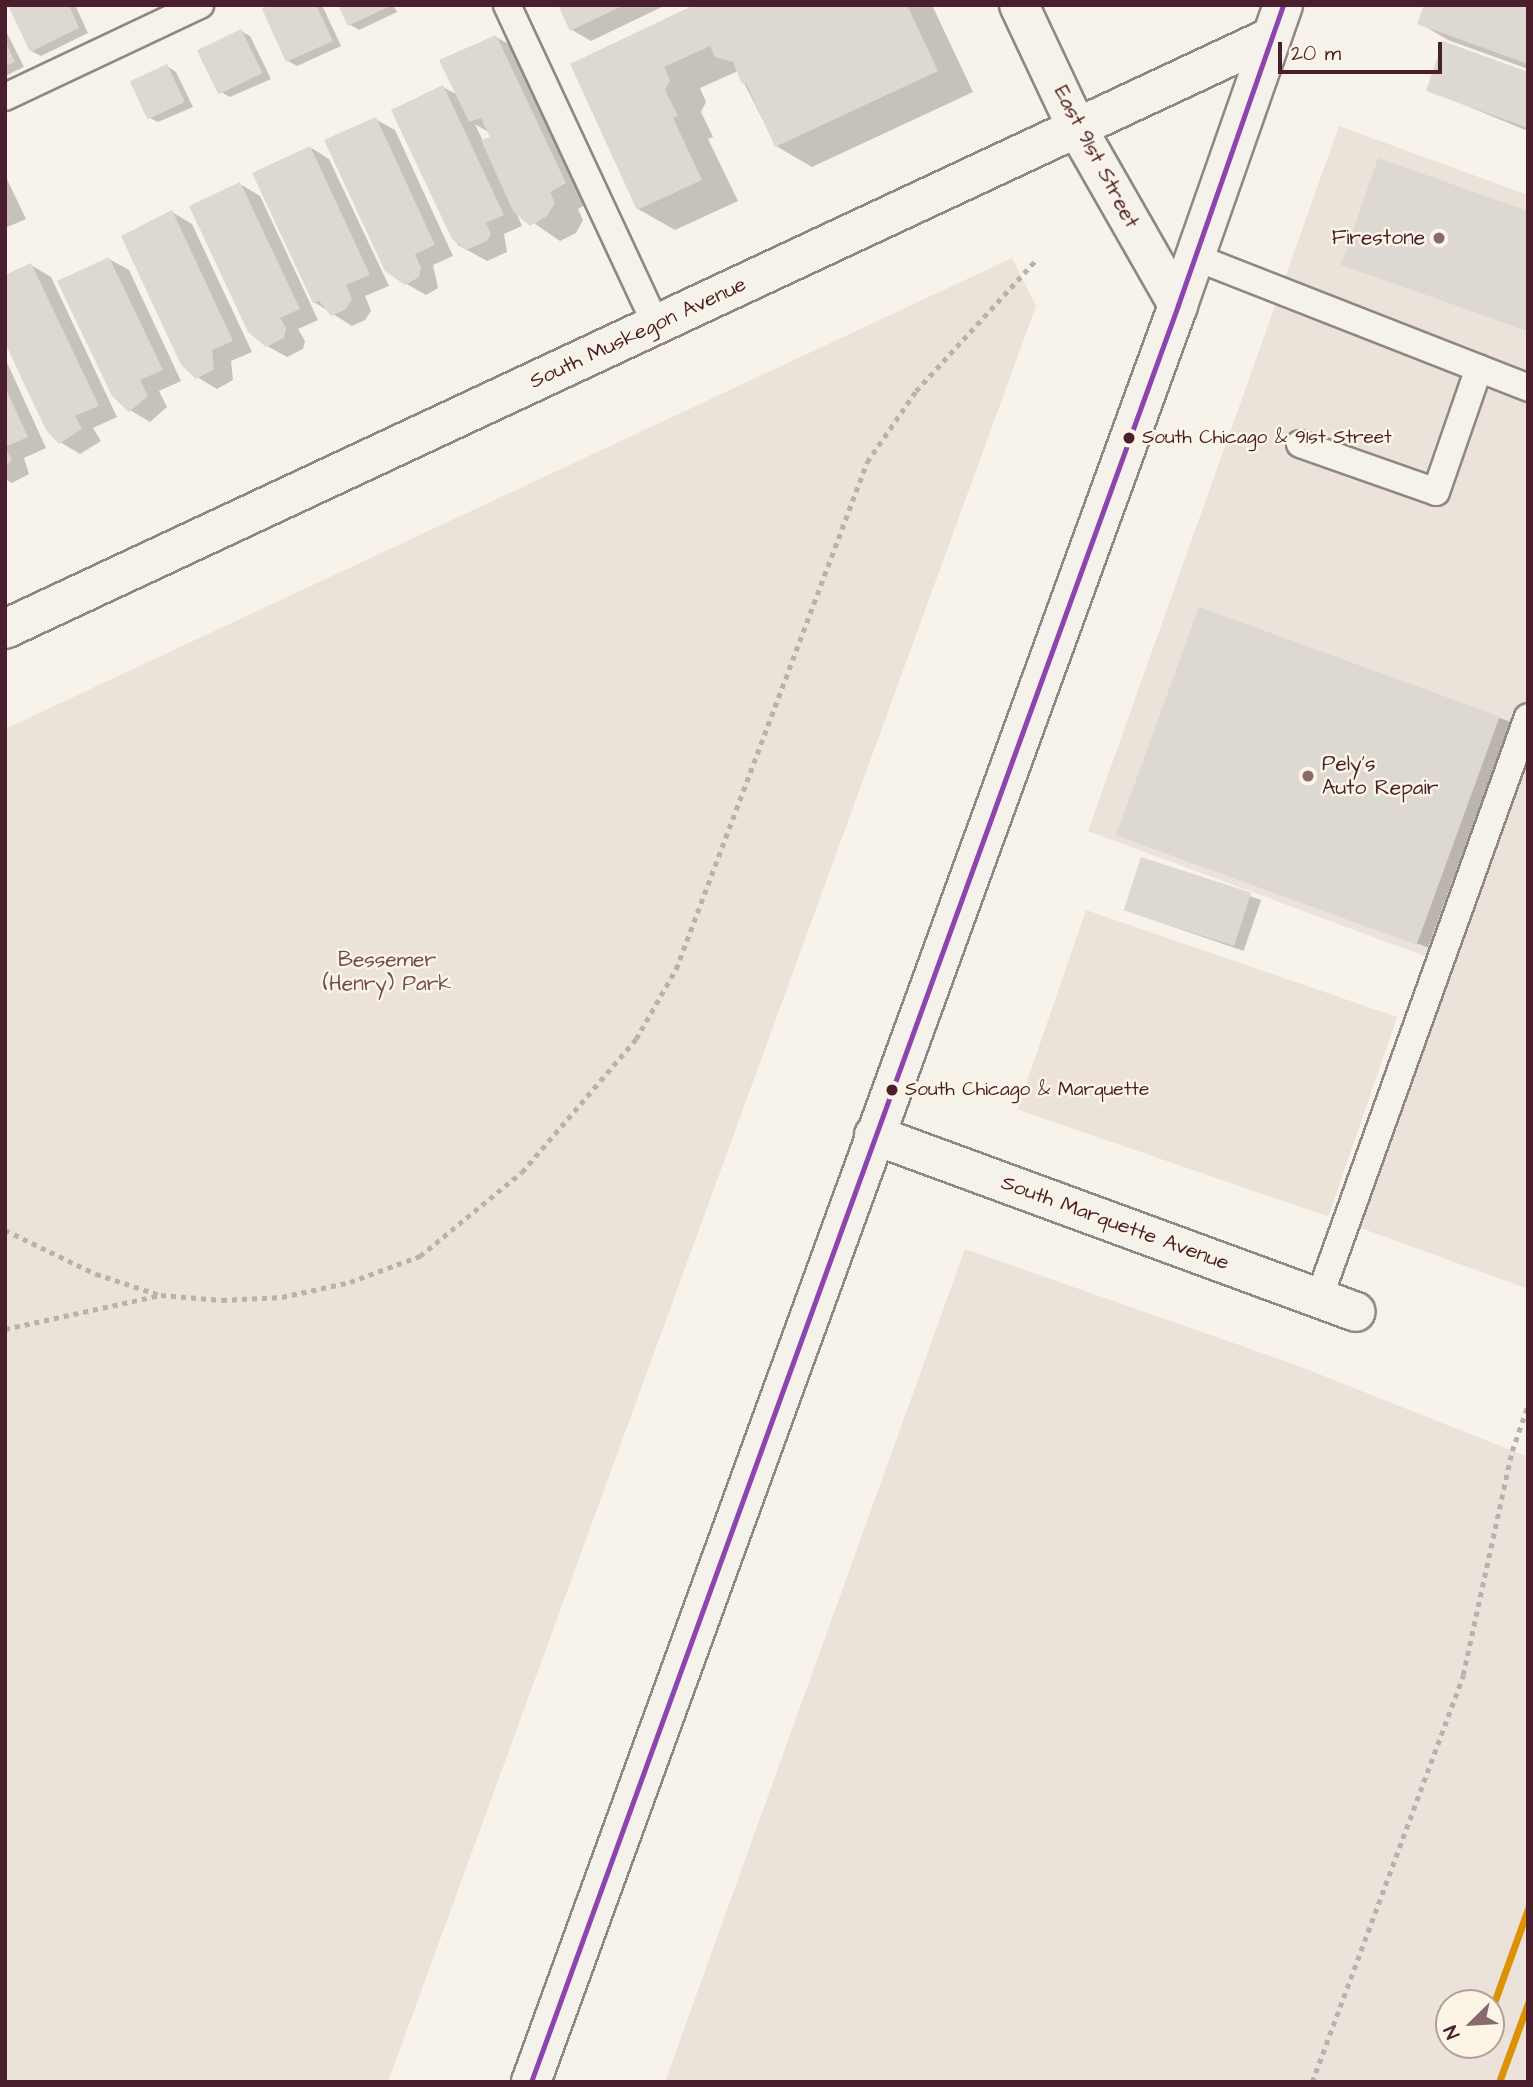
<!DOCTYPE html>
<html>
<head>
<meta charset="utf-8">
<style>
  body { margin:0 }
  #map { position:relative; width:1533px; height:2087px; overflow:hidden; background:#f7f3ea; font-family:"Architects Daughter",sans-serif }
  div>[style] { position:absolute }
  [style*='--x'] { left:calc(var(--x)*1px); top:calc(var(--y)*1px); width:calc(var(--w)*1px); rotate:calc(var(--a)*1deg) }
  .built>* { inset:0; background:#ebe3d9 }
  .green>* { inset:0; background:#ebe2d8; transform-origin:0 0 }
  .shadow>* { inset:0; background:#0003; transform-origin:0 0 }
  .building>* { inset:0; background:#ddd8d2; transform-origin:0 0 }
  .path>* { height:4.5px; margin-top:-2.25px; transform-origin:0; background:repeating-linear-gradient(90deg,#b8b1ae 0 5px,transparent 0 10px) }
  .roads { filter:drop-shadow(2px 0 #908684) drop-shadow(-2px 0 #908684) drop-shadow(0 2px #908684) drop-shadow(0 -2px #908684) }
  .lane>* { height:26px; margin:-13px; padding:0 13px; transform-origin:13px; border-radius:13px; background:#f5f2ec }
  .street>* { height:38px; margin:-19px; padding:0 19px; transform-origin:19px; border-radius:19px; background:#f5f2ec }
  .secondary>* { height:38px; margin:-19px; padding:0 19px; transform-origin:19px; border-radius:19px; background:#f5f2ec }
  .bus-1>* { height:5px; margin:-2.5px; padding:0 2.5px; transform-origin:2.5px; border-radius:2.5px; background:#8e44ad }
  .rail-1>* { height:7px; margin:-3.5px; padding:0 3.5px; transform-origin:3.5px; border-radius:3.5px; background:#dd9206 }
  .dots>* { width:19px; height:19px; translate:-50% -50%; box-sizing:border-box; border:4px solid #fcf5e5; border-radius:50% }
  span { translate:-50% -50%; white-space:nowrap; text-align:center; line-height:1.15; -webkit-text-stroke:5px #fcf5e5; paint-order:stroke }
  .bus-label { font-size:19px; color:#4a1f2b }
  .left { translate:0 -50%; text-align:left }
  .street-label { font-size:21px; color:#4a1f2b }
  .poi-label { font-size:21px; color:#4a1f2b }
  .right { translate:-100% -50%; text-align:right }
  .park-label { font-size:21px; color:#704c53 }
  .frame { position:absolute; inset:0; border:7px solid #4a1f2b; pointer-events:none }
  .north { position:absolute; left:1435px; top:1989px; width:70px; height:70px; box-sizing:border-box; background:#fcf5e5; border:2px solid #b59f9b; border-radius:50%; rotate:246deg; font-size:19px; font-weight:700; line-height:28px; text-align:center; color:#4a1f2b }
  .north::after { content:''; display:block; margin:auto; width:24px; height:32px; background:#87696e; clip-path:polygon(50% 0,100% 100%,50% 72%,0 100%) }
  .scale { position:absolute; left:1278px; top:42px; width:164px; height:32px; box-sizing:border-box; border:4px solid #4a1f2b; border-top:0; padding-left:9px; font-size:21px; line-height:24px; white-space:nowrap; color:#4a1f2b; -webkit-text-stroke:5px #fcf5e5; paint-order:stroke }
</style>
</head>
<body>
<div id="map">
  <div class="built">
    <i style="clip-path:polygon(1339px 126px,1528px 195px,1528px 1289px,1358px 1227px,1454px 967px,1088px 831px)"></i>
    <i style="clip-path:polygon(evenodd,965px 1249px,1296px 1365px,1528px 1457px,1528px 2082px,665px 2082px,965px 1249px,1449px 2003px,1491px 2003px,1491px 2045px,1449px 2045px,1449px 2003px)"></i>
  </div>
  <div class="green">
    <i style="clip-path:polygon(1012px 258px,1036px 306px,388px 2082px,5px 2082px,5px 729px)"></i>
    <i style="left:1086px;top:910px;width:329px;height:211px;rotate:19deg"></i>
  </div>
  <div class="shadow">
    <i style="clip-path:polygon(10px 5px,75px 5px,88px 33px,41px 56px,31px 51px)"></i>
    <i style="clip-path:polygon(273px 5px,322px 5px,341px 46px,297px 66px,288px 61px)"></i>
    <i style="clip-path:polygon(340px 5px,393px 5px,397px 12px,359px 30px,349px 24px)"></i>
    <i style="clip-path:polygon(560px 5px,666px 5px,591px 41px,572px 30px)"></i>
    <i style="clip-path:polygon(698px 5px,932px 5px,973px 92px,812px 167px,776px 146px,738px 71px,700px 88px,706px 102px,701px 112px,713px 137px,708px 139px,738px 201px,675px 230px,638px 209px,572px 65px)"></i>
    <i style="clip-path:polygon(1528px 5px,1528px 69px,1448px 40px,1419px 23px)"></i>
    <i style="clip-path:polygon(5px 29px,24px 67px,5px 76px)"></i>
    <i style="clip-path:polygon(241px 31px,250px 36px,271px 79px,230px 97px,221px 92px)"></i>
    <i style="clip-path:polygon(evenodd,496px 37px,525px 53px,594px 200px,578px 209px,583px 220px,576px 233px,560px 241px,515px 210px,522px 226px,504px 234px,507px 252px,487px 261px,458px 245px,394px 111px,443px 87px,458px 95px,496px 37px,475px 124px,490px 133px,492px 138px,483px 141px,475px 124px)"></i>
    <i style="clip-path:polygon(167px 66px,176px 72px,193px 107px,158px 122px,148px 117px)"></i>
    <i style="clip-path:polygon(1528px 74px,1528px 131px,1428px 90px)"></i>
    <i style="clip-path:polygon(375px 119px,395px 130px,453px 256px,433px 265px,438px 288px,426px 295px,394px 277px)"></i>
    <i style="clip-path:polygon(310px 147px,329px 159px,389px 286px,365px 296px,371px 311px,365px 320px,352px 326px,314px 302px)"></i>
    <i style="clip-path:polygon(5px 175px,26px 219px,5px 228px)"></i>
    <i style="clip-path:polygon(240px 184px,260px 196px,318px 320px,298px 329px,305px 341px,303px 349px,287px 357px,267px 346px)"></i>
    <i style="clip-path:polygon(172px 212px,192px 224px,252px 352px,231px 361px,233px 380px,217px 389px,197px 377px)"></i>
    <i style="clip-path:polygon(1528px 213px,1528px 331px,1343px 264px)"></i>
    <i style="clip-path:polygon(109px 259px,129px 270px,181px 381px,159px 391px,167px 407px,150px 422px,130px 410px)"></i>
    <i style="clip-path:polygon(31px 265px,51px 277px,117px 417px,93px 428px,101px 441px,80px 454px,60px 442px)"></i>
    <i style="clip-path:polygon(5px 358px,46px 448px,24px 458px,29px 474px,12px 483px,5px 479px)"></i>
    <i style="left:1200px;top:609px;width:330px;height:240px;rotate:20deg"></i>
    <i style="left:1142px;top:859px;width:126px;height:54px;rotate:19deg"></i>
  </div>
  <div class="building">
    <i style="clip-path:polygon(8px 5px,69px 5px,79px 28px,30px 52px)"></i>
    <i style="clip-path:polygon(269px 5px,316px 5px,333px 41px,286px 62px,262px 9px)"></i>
    <i style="clip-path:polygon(338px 5px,392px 5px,348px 26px)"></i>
    <i style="clip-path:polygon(558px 5px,624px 5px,570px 31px)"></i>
    <i style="clip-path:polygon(694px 5px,907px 5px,938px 71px,775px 147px,746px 83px,742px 84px,733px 62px,715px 57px,710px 46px,664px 67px,670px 80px,665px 90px,678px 116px,673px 118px,702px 180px,637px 210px,570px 64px)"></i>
    <i style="clip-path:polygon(1424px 5px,1528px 5px,1528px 64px,1417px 24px)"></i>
    <i style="left:241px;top:29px;width:49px;height:49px;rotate:64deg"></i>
    <i style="clip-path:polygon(496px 35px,566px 183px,550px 192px,555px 203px,547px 216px,530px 226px,513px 211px,481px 140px,490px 137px,481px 118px,469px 122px,439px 60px)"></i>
    <i style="clip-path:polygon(5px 41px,15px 62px,5px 66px)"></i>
    <i style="clip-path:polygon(1443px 41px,1528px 72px,1528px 128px,1426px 91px)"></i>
    <i style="left:167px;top:64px;width:42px;height:41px;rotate:65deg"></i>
    <i style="clip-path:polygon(443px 85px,504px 215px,486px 223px,491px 234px,487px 241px,466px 250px,452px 239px,391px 110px)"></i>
    <i style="clip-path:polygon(376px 117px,435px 245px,415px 254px,421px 268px,419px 277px,405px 285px,385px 271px,324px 140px)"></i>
    <i style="clip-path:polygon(310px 146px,370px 275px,346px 285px,352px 299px,346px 309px,331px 316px,319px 301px,313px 303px,252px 173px)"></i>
    <i style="clip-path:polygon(1378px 158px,1528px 211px,1528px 331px,1341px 265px)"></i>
    <i style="clip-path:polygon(240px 182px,300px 309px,280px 318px,286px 328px,284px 338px,266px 347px,248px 332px,189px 206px)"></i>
    <i style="clip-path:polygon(172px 210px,233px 341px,212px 350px,214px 369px,196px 379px,181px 365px,121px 236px)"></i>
    <i style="clip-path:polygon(109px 257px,163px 370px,140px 380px,148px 396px,129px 412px,112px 396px,57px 281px)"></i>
    <i style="clip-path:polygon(31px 263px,99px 406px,75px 416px,82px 429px,59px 444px,46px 430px,5px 343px,5px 275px)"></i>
    <i style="clip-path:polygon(5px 387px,28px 437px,5px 447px,12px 460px,5px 466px)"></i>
    <i style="left:1199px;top:607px;width:320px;height:243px;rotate:20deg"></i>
    <i style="left:1141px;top:857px;width:116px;height:56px;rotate:18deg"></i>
  </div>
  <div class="path">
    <i style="--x:5;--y:1230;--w:101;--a:25.8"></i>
    <i style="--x:96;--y:1274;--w:67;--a:18.2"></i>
    <i style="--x:5;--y:1329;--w:160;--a:-12.3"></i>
    <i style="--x:161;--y:1295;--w:61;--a:4.7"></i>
    <i style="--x:222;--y:1300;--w:60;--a:-2.9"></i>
    <i style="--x:282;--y:1297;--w:70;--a:-12.4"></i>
    <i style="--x:350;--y:1282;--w:75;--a:-20.4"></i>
    <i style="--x:420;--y:1256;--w:132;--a:-39.5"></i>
    <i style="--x:522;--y:1172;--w:175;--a:-49.4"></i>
    <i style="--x:636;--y:1039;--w:81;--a:-60.3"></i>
    <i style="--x:676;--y:969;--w:542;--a:-69.36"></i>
    <i style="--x:867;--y:462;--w:86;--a:-55.4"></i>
    <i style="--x:916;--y:391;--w:178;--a:-47.5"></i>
    <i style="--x:1312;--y:2082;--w:434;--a:-69.6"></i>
    <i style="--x:1463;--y:1675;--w:229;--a:-77.7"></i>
    <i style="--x:1512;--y:1451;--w:49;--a:-70.8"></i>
  </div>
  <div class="roads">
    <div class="lane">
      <i style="--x:507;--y:5;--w:353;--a:65"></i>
      <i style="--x:5;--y:97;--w:216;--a:-25.3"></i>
      <i style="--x:1192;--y:256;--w:361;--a:21.4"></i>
      <i style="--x:1300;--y:444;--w:144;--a:19.4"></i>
      <i style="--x:1436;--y:492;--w:131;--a:-70.9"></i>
      <i style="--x:1319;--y:1298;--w:617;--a:-70.22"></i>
    </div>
    <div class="street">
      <i style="--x:5;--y:629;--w:1398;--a:-25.06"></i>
      <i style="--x:874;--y:1135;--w:513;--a:20.16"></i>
    </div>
    <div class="secondary">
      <i style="--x:1019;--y:5;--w:136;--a:64.8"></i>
      <i style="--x:1077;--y:128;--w:204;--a:60.3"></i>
      <i style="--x:531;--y:2082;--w:1891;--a:-69.99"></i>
      <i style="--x:1178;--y:305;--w:318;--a:-70.7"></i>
    </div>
  </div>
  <div class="bus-1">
    <i style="--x:531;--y:2082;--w:1891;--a:-69.99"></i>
    <i style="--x:1178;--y:305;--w:318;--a:-70.7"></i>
  </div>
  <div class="rail-1">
    <i style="--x:1491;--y:2011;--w:109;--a:-70.1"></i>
    <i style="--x:1499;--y:2082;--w:84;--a:-69.8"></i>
  </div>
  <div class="dots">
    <i style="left:1439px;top:238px;background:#87696e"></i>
    <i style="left:1129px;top:438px;background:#4a1f2b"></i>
    <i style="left:1308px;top:776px;background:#87696e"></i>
    <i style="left:892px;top:1090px;background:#4a1f2b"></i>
  </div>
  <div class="bus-label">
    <span class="left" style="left:1142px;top:438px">South Chicago &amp; 91st Street</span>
    <span class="left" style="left:905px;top:1090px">South Chicago &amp; Marquette</span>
  </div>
  <div class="street-label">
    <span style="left:1096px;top:157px;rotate:62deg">East 91st Street</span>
    <span style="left:638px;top:333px;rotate:-25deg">South Muskegon Avenue</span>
    <span style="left:1115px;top:1223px;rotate:20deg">South Marquette Avenue</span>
  </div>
  <div class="poi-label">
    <span class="right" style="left:1425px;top:238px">Firestone</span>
    <span class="left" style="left:1322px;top:776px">Pely's<br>Auto Repair</span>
  </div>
  <div class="park-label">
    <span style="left:387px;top:972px">Bessemer<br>(Henry) Park</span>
  </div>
  <div class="frame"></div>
  <div class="north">N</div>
  <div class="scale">20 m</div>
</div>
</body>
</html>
